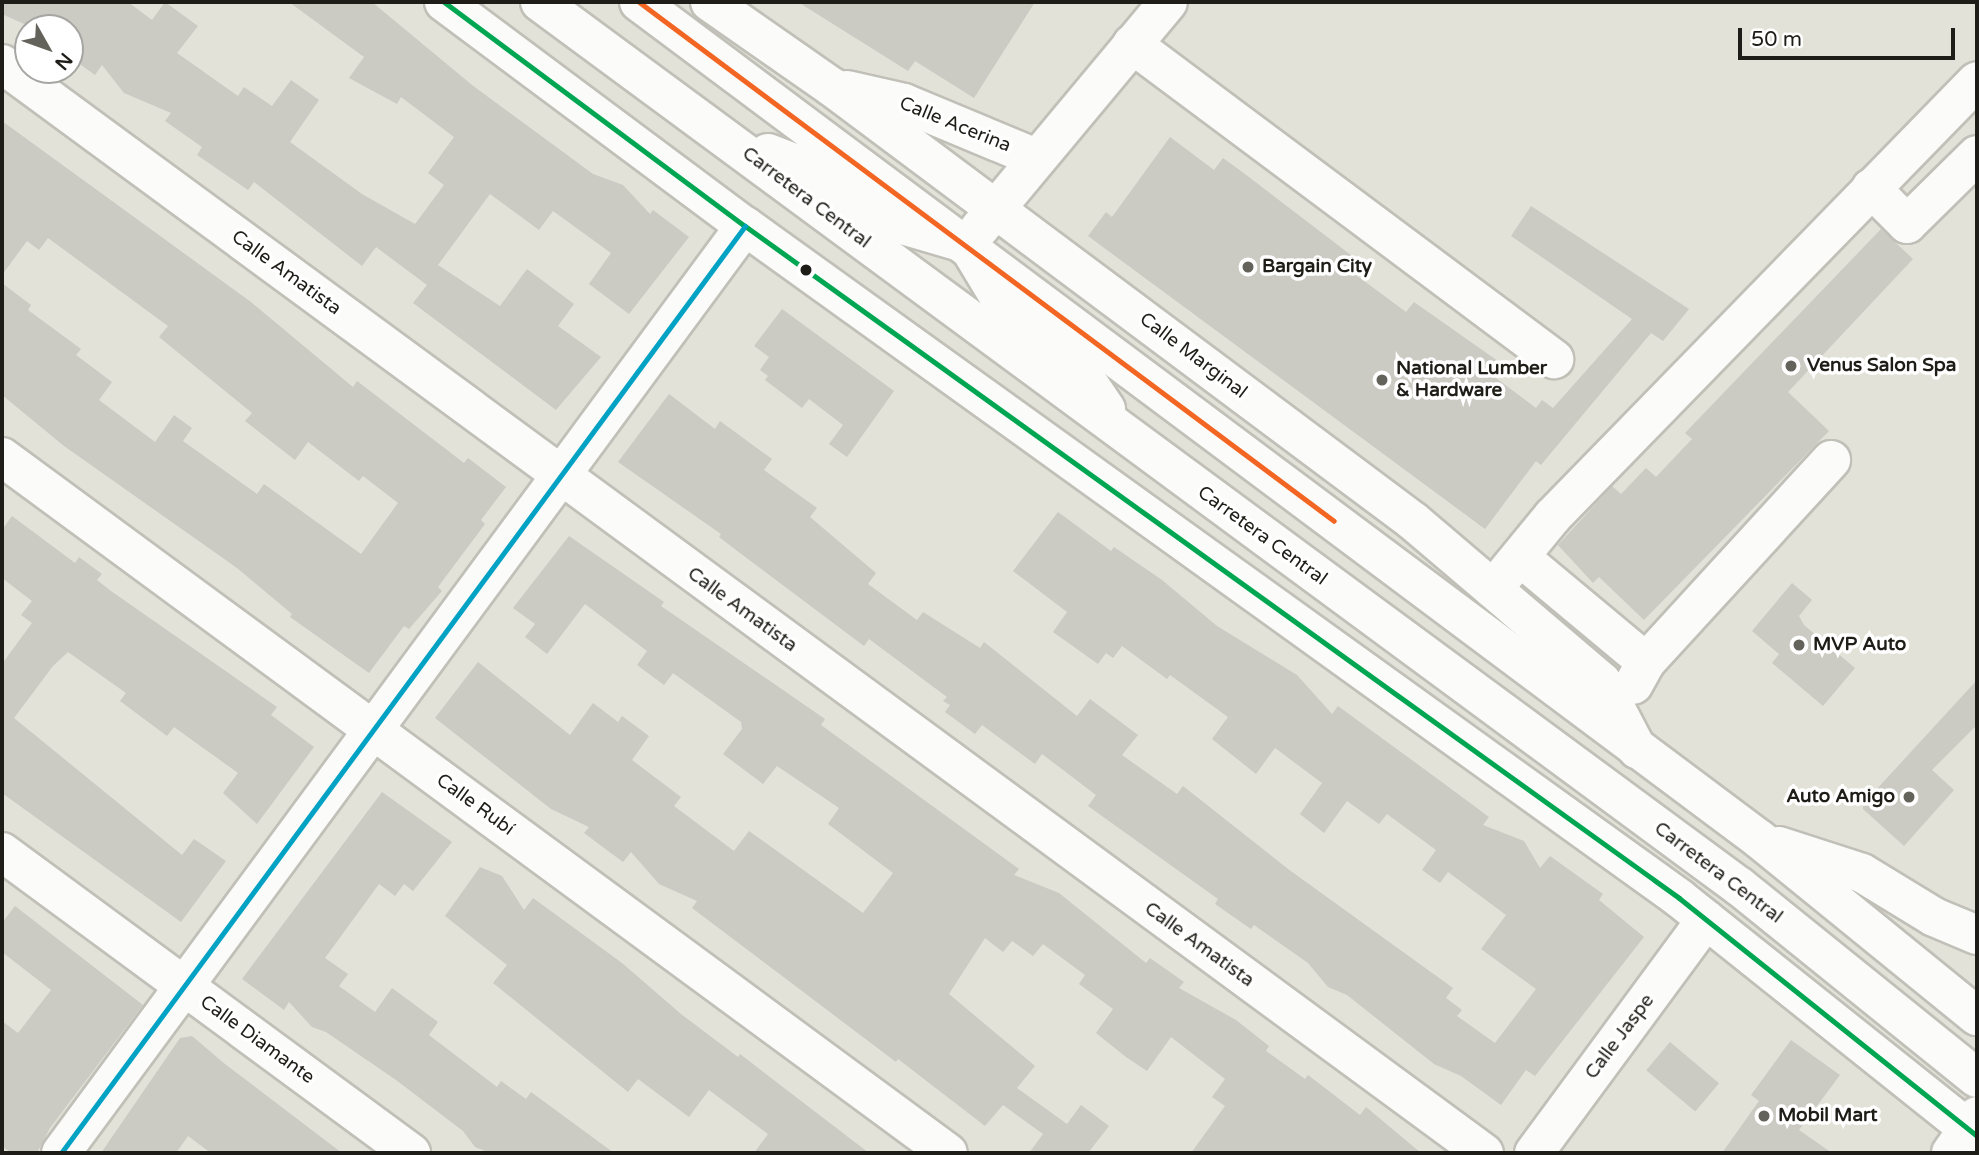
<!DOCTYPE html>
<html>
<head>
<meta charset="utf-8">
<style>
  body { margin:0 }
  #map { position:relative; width:1979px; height:1155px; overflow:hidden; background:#e2e2d8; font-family:"Varela Round",sans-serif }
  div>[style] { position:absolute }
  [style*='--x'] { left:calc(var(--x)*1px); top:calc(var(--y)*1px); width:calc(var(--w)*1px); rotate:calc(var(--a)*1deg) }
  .building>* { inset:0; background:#cbcac3; transform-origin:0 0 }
  .roads { filter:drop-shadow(2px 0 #c1c0b8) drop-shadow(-2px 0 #c1c0b8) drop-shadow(0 2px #c1c0b8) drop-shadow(0 -2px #c1c0b8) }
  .minor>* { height:38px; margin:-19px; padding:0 19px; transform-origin:19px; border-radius:19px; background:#fbfbf9 }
  .major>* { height:38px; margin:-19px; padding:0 19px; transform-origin:19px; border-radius:19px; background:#fbfbf9 }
  .bus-1>* { height:5px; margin:-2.5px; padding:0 2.5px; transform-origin:2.5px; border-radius:2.5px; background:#00a651 }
  .bus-2>* { height:5px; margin:-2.5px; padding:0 2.5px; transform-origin:2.5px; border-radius:2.5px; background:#f26522 }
  .bus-3>* { height:5px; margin:-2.5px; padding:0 2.5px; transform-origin:2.5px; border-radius:2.5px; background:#02a2c5 }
  .dots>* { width:19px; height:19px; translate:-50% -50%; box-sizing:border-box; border:4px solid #fff; border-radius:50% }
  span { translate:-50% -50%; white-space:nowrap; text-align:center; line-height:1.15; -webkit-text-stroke:7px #fff; paint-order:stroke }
  .street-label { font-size:19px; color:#1e1d17 }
  .poi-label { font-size:19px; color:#1e1d17; font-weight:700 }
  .left { translate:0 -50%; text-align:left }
  .right { translate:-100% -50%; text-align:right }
  .frame { position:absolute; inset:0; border:4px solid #1e1d17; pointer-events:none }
  .north { position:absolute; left:14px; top:14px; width:70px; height:70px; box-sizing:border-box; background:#fff; border:2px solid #a5a5a2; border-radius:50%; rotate:130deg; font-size:19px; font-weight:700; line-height:28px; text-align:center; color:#1e1d17 }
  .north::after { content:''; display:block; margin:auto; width:24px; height:32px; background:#63625b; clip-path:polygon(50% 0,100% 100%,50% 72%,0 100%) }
  .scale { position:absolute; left:1738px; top:28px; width:217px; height:32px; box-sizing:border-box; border:4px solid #1e1d17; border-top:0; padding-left:9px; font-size:21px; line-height:24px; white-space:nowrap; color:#1e1d17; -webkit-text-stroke:5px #fff; paint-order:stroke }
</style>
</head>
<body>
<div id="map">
  <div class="building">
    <i style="clip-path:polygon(2px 2px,128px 2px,152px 20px,165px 2px,198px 26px,177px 53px,238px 96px,244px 87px,272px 106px,291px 80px,319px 100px,290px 142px,362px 194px,415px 224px,444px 185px,428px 173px,454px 137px,401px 97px,397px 104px,349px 78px,364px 57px,289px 2px,372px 2px,472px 85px,593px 174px,623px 185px,650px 214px,653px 210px,689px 237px,629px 314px,589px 284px,611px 253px,553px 211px,539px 230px,490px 194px,438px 265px,500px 306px,527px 269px,574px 304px,558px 326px,601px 357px,556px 410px,413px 303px,427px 285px,376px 247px,362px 266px,254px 182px,248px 190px,197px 155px,202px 147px,165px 121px,171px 113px,124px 93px,102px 65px,95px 75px,70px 57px,70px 28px,33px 28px,2px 14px)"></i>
    <i style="clip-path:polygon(798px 2px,1035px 2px,974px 98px,915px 61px,908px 71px)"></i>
    <i style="clip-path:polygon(2px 121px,251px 302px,353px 387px,357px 381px,464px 463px,468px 458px,506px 487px,481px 520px,485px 524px,438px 587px,442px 591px,409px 629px,404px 626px,369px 673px,290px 617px,292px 614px,237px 568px,64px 446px,2px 395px,2px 283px,31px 305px,28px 310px,81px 349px,76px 355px,112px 382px,99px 400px,155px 442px,174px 415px,192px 428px,183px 441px,257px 494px,264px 484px,361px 554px,398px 503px,363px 476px,359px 481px,308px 442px,295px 460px,245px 421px,252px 413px,159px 337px,168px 326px,48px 238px,39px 250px,27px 241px,2px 275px)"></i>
    <i style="clip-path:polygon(1170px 137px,1214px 170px,1223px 158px,1245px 174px,1360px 262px,1352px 272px,1406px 312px,1414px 302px,1505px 366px,1496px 378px,1536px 408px,1542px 400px,1553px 408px,1632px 319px,1511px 236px,1531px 206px,1689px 309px,1663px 341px,1651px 333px,1541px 465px,1536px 461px,1485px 529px,1088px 236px,1106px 212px,1112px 217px)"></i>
    <i style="clip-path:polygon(1881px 229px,1913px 259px,1788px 392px,1829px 431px,1644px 620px,1599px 577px,1593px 583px,1558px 545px,1612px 486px,1621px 494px,1646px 468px,1656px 477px,1692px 439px,1685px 433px)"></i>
    <i style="clip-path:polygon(782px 309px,894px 391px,847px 457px,829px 444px,843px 425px,809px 399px,802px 408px,765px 380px,768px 376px,760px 370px,769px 357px,754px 346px)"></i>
    <i style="clip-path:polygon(669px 394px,715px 429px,720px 421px,772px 459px,764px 470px,817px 508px,810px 517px,876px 573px,868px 584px,917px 620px,923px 612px,980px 648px,984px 642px,1077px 716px,1090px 699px,1138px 735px,1122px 755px,1177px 794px,1183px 786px,1288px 869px,1453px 988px,1446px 998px,1462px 1010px,1457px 1016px,1495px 1043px,1536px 989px,1481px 949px,1506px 915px,1448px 872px,1440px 883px,1422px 870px,1436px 850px,1387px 814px,1379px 824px,1347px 801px,1324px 833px,1300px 814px,1322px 783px,1275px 748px,1256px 774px,1212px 739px,1228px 717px,1170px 675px,1167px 679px,1122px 646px,1113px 658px,1106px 653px,1098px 664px,1053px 632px,1067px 612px,1013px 571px,1058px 512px,1111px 551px,1114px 547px,1162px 580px,1217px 626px,1297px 675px,1332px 714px,1338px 706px,1435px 777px,1489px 817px,1483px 825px,1524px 841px,1540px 868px,1550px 856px,1603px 894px,1599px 900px,1644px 937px,1535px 1076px,1526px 1070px,1501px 1105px,1461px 1076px,1434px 1064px,1347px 995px,1328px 987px,1308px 963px,1254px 925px,1251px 929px,1215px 904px,1218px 899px,1088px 806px,1096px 795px,1042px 754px,1035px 764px,982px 725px,975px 734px,945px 712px,950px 705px,943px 701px,947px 697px,869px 639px,864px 646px,736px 550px,719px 537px,721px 534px,618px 462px)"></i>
    <i style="clip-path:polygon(12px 516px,75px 563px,79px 557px,102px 574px,97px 580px,111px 591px,277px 707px,271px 715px,314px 747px,257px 824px,223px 793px,238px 773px,174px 727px,167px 736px,120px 701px,126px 693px,68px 652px,53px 666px,14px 718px,182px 855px,194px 839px,226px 861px,181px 922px,2px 793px,2px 664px,32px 623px,21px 615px,32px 601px,2px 578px,2px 530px)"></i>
    <i style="clip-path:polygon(569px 536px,664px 602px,661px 606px,825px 719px,821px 725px,1019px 869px,1014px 875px,1059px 893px,1146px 963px,1150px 958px,1184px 982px,1179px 988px,1236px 1020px,1269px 1046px,1266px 1051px,1305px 1079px,1308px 1075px,1360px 1115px,1366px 1107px,1421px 1153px,1191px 1153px,1225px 1106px,1212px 1097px,1225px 1079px,1171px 1037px,1147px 1071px,1126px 1057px,1096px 1033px,1113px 1009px,1079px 984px,1085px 975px,1043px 944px,1033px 956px,1012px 941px,1003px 952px,985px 938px,949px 994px,1035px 1066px,1017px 1088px,1067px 1124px,1081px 1105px,1109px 1126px,1088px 1153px,1029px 1153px,1043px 1134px,1003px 1105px,985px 1126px,898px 1059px,896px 1062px,692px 908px,697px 901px,659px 884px,631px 852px,623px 862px,584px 833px,589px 827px,551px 809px,435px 718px,478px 662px,570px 735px,593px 703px,618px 722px,622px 716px,649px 736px,632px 760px,681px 797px,674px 806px,734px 851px,749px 831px,863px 913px,893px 873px,828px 824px,839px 808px,777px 766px,763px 784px,723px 754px,742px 729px,741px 722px,673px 673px,664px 685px,637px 665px,647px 651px,585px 604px,547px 654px,525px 637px,535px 624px,513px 608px)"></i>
    <i style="clip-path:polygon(1792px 583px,1812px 600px,1799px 616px,1804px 625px,1855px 668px,1823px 706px,1772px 663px,1779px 654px,1752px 631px)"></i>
    <i style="clip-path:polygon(1977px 680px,1977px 725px,1932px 770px,1954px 790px,1904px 846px,1863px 809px,1863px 804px)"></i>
    <i style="clip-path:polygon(382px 792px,452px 842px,413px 891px,404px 884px,395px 896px,379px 884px,325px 958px,348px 974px,339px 986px,375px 1012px,392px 988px,438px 1022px,429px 1035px,497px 1087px,501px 1081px,526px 1099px,531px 1092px,614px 1153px,490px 1153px,475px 1147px,463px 1131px,396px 1080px,326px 1032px,312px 1027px,289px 1002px,284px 1010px,242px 979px)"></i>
    <i style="clip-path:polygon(480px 867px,502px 876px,524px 910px,533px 898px,622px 963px,681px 1014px,738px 1057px,740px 1054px,869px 1153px,754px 1153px,768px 1134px,709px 1090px,689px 1117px,638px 1079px,628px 1092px,493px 983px,507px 965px,445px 916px)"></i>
    <i style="clip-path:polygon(15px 906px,143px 1005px,50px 1128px,37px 1153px,11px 1153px,2px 1146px,2px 1021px,18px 1033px,51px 990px,2px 952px,2px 923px)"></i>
    <i style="clip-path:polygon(192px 1036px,225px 1064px,342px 1153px,211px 1153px,188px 1136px,176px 1153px,101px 1153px,180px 1038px)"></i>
    <i style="clip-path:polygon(1791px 1040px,1840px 1075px,1799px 1130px,1832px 1153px,1722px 1153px,1759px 1101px,1751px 1095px)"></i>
    <i style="left:1670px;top:1042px;width:64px;height:37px;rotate:40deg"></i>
  </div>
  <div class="roads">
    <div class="minor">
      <i style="--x:444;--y:2;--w:375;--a:36.7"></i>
      <i style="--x:745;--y:226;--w:1151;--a:35.73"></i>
      <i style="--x:1679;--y:898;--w:381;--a:38.6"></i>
      <i style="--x:710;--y:2;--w:149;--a:34.9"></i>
      <i style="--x:832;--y:87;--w:725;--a:36.76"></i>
      <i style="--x:1413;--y:521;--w:248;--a:40.4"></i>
      <i style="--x:1602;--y:682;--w:76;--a:62.4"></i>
      <i style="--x:1132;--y:44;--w:527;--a:36.74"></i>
      <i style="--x:2;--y:64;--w:1839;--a:36.31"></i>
      <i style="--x:847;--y:90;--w:58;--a:12.8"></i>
      <i style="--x:904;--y:103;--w:143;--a:22.6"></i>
      <i style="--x:1871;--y:188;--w:51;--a:45"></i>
      <i style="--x:1907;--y:224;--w:98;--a:-44.6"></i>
      <i style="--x:979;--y:229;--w:295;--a:-50.2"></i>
      <i style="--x:2;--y:457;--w:1174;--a:36.34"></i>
      <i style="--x:1520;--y:557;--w:164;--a:39.8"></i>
      <i style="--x:1646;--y:662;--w:26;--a:119"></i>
      <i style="--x:1493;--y:589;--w:94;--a:-50.6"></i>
      <i style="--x:1553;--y:516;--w:607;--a:-45.73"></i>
      <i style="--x:1646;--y:662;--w:274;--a:-47.5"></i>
      <i style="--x:2;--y:852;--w:508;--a:36.35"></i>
      <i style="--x:61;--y:1153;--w:1152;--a:-53.58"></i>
      <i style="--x:1534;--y:1153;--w:290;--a:-53.6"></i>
    </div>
    <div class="major">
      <i style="--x:540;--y:2;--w:1491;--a:36.41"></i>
      <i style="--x:1740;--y:887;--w:304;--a:38.9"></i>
      <i style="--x:639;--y:2;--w:1398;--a:36.77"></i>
      <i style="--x:1759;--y:839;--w:281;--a:39.1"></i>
      <i style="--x:768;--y:153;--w:53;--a:21.2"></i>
      <i style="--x:817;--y:172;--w:80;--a:35.9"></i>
      <i style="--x:882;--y:219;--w:89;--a:16.4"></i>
      <i style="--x:967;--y:244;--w:74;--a:58.9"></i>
      <i style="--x:1005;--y:307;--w:93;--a:39.3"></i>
      <i style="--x:1077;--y:366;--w:52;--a:56"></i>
      <i style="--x:1779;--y:846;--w:87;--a:18"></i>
      <i style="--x:1862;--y:873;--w:84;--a:31.4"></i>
      <i style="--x:1934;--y:917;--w:47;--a:22.7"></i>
      <i style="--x:1951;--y:1153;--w:45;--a:-54.9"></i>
    </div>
  </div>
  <div class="bus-1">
    <i style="--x:444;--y:2;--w:375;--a:36.7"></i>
    <i style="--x:745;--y:226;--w:1151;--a:35.73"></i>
    <i style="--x:1679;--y:898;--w:381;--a:38.6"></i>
  </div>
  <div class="bus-2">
    <i style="--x:639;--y:2;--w:867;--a:36.75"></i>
  </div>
  <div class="bus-3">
    <i style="--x:61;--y:1153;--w:1152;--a:-53.58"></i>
  </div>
  <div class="dots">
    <i style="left:1248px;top:267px;background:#63625b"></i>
    <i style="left:806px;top:270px;background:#1e1d17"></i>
    <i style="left:1791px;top:366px;background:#63625b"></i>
    <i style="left:1382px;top:380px;background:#63625b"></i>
    <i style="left:1799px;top:645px;background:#63625b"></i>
    <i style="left:1909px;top:797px;background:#63625b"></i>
    <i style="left:1764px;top:1116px;background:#63625b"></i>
  </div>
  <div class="street-label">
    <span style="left:955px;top:125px;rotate:22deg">Calle Acerina</span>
    <span style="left:806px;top:198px;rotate:37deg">Carretera Central</span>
    <span style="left:286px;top:273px;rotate:36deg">Calle Amatista</span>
    <span style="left:1193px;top:356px;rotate:37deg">Calle Marginal</span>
    <span style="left:1262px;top:536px;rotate:36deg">Carretera Central</span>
    <span style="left:742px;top:610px;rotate:36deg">Calle Amatista</span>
    <span style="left:475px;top:805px;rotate:36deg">Calle Rubí</span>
    <span style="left:1718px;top:873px;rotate:37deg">Carretera Central</span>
    <span style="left:1199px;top:945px;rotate:36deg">Calle Amatista</span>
    <span style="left:1620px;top:1037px;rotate:-53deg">Calle Jaspe</span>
    <span style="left:257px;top:1040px;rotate:36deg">Calle Diamante</span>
  </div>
  <div class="poi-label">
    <span class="left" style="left:1262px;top:267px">Bargain City</span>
    <span class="left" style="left:1807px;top:366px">Venus Salon Spa</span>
    <span class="left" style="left:1396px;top:380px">National Lumber<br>&amp; Hardware</span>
    <span class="left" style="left:1813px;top:645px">MVP Auto</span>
    <span class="right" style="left:1895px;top:797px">Auto Amigo</span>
    <span class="left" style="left:1778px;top:1116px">Mobil Mart</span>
  </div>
  <div class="frame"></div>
  <div class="north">N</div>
  <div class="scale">50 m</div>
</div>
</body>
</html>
